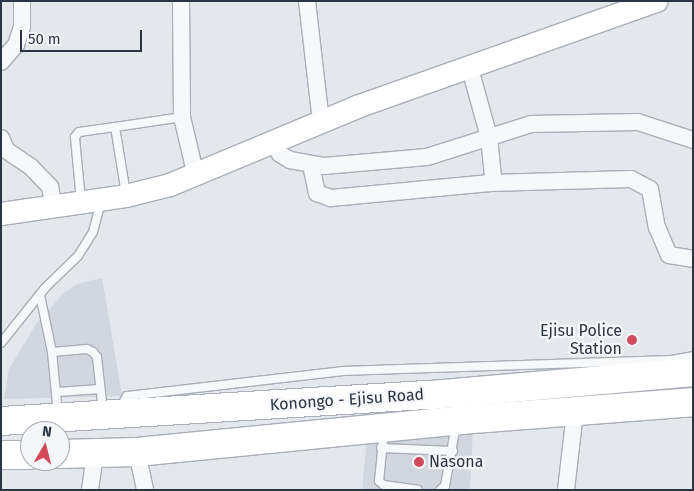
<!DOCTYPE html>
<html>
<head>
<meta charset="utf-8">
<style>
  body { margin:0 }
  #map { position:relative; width:694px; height:491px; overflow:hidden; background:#e4e7ec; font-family:"Fira Sans",sans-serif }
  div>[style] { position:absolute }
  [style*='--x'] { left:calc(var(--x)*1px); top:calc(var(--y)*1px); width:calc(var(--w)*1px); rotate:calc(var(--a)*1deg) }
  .built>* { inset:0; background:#d2d6de }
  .roads { filter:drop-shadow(1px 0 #a9aeb7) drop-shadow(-1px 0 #a9aeb7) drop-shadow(0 1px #a9aeb7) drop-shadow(0 -1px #a9aeb7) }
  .lane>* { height:8px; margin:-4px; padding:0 4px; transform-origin:4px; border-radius:4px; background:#f7f8fa }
  .street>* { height:16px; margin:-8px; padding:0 8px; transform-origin:8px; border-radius:8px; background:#f7f8fa }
  .secondary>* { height:22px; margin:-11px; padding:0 11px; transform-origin:11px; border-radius:11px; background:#fff }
  .highway>* { height:28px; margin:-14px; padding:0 14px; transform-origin:14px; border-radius:14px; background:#fff }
  .dots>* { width:14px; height:14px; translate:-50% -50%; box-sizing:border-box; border:2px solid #f4f6f9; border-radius:50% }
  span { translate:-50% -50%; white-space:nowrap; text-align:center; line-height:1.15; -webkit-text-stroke:4.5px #f4f6f9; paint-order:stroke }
  .poi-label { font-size:16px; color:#2b3445 }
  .right { translate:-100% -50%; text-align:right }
  .left { translate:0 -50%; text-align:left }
  .street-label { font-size:16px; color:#2b3445 }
  .frame { position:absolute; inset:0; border:2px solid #2b3445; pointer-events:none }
  .north { position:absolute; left:20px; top:421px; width:50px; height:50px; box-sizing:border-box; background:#f4f6f9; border:1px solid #a4a8b1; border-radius:50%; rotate:8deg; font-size:14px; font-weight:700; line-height:20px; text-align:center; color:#2b3445 }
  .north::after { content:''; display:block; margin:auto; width:18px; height:22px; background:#d1495b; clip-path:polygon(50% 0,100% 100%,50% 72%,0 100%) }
  .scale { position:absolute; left:20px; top:30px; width:122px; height:22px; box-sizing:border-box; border:2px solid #2b3445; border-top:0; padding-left:6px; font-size:15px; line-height:18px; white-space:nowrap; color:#2b3445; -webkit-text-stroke:4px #f4f6f9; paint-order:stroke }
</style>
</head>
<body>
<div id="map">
  <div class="built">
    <i style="clip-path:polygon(102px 278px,122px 396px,4px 399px,9px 369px,36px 324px,64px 293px,77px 284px)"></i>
    <i style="clip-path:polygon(473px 429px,470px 490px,362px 490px,367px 438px)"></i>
  </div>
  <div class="roads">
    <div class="lane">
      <i style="--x:126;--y:194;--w:68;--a:-99.3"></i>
      <i style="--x:115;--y:127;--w:68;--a:-8.5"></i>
      <i style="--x:81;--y:201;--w:64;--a:-95.4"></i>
      <i style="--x:75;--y:137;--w:6;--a:-51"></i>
      <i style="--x:79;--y:132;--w:36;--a:-8"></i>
      <i style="--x:40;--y:295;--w:58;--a:78.1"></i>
      <i style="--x:52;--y:352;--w:62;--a:84.5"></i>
      <i style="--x:1;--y:343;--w:70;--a:-51.3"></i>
      <i style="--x:45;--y:288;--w:46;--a:-44.1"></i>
      <i style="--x:78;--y:256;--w:28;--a:-58"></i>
      <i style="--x:93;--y:232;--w:31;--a:-75"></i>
      <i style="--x:52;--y:352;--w:35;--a:-5"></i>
      <i style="--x:87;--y:349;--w:7;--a:27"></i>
      <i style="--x:93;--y:352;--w:6;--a:51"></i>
      <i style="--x:97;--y:357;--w:54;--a:83.7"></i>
      <i style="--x:671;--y:360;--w:22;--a:-10"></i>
      <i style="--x:57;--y:392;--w:43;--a:-4"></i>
      <i style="--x:120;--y:408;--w:14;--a:-60"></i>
      <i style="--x:127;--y:396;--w:216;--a:-6.6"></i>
      <i style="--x:342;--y:371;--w:329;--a:-1.9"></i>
      <i style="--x:671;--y:360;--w:10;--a:84"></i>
      <i style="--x:384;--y:431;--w:50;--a:95.7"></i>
      <i style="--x:379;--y:481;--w:6;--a:39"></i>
      <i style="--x:384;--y:485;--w:34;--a:8"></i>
      <i style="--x:381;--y:448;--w:72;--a:2.4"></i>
      <i style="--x:440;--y:490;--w:6;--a:-39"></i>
      <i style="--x:445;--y:486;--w:62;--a:-79.8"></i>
    </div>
    <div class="street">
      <i style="--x:181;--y:1;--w:116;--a:89.5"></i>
      <i style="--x:182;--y:117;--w:61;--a:76.7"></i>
      <i style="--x:307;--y:1;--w:122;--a:83.4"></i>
      <i style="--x:1;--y:62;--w:23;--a:-49"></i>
      <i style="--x:16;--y:45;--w:20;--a:-72"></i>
      <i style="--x:22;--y:26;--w:25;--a:-90"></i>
      <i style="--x:469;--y:65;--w:75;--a:74.5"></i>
      <i style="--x:489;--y:137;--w:40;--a:84.3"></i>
      <i style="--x:493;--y:177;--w:7;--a:117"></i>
      <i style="--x:1;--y:138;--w:13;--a:67"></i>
      <i style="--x:6;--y:150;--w:30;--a:34"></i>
      <i style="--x:31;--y:167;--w:28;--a:46"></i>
      <i style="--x:50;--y:187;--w:20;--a:79"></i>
      <i style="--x:272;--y:140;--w:16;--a:60"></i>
      <i style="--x:280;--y:154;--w:12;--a:31"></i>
      <i style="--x:290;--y:160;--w:35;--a:10"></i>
      <i style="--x:324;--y:166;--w:103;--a:-5"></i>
      <i style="--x:427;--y:157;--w:109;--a:-17.6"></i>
      <i style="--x:531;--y:124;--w:107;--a:-1.1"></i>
      <i style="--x:638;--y:122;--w:58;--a:18.1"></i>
      <i style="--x:311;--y:165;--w:29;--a:78"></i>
      <i style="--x:317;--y:193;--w:15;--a:20"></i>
      <i style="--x:331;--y:198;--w:160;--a:-5.4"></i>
      <i style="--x:490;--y:183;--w:141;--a:-1.6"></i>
      <i style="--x:631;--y:179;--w:21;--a:28"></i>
      <i style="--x:650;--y:189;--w:39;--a:80"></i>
      <i style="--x:657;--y:227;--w:30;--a:67"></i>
      <i style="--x:669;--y:255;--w:24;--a:9"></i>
      <i style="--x:137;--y:452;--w:39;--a:78"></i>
      <i style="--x:90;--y:490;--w:37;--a:-82"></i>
      <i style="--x:566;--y:490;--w:79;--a:-83.4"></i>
    </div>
    <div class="secondary">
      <i style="--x:1;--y:214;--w:126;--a:-8.2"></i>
      <i style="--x:126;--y:196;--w:45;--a:-14"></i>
      <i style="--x:170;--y:185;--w:203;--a:-22.6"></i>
      <i style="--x:357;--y:107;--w:318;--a:-19.5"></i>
    </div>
    <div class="highway">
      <i style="--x:1;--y:421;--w:431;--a:-3.5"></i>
      <i style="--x:431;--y:395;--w:263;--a:-5"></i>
      <i style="--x:60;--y:454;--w:77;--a:-1.5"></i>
      <i style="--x:137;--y:452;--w:326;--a:-5.6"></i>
      <i style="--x:461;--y:420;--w:233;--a:-4.4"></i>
      <i style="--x:1;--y:455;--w:29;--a:0"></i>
    </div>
  </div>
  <div class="dots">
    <i style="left:632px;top:340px;background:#d1495b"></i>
    <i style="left:419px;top:462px;background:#d1495b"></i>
  </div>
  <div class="poi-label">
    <span class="right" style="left:622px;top:340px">Ejisu Police<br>Station</span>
    <span class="left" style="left:429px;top:462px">Nasona</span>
  </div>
  <div class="street-label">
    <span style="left:347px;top:400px;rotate:-4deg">Konongo - Ejisu Road</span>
  </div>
  <div class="frame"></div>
  <div class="north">N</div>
  <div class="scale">50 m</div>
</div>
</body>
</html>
